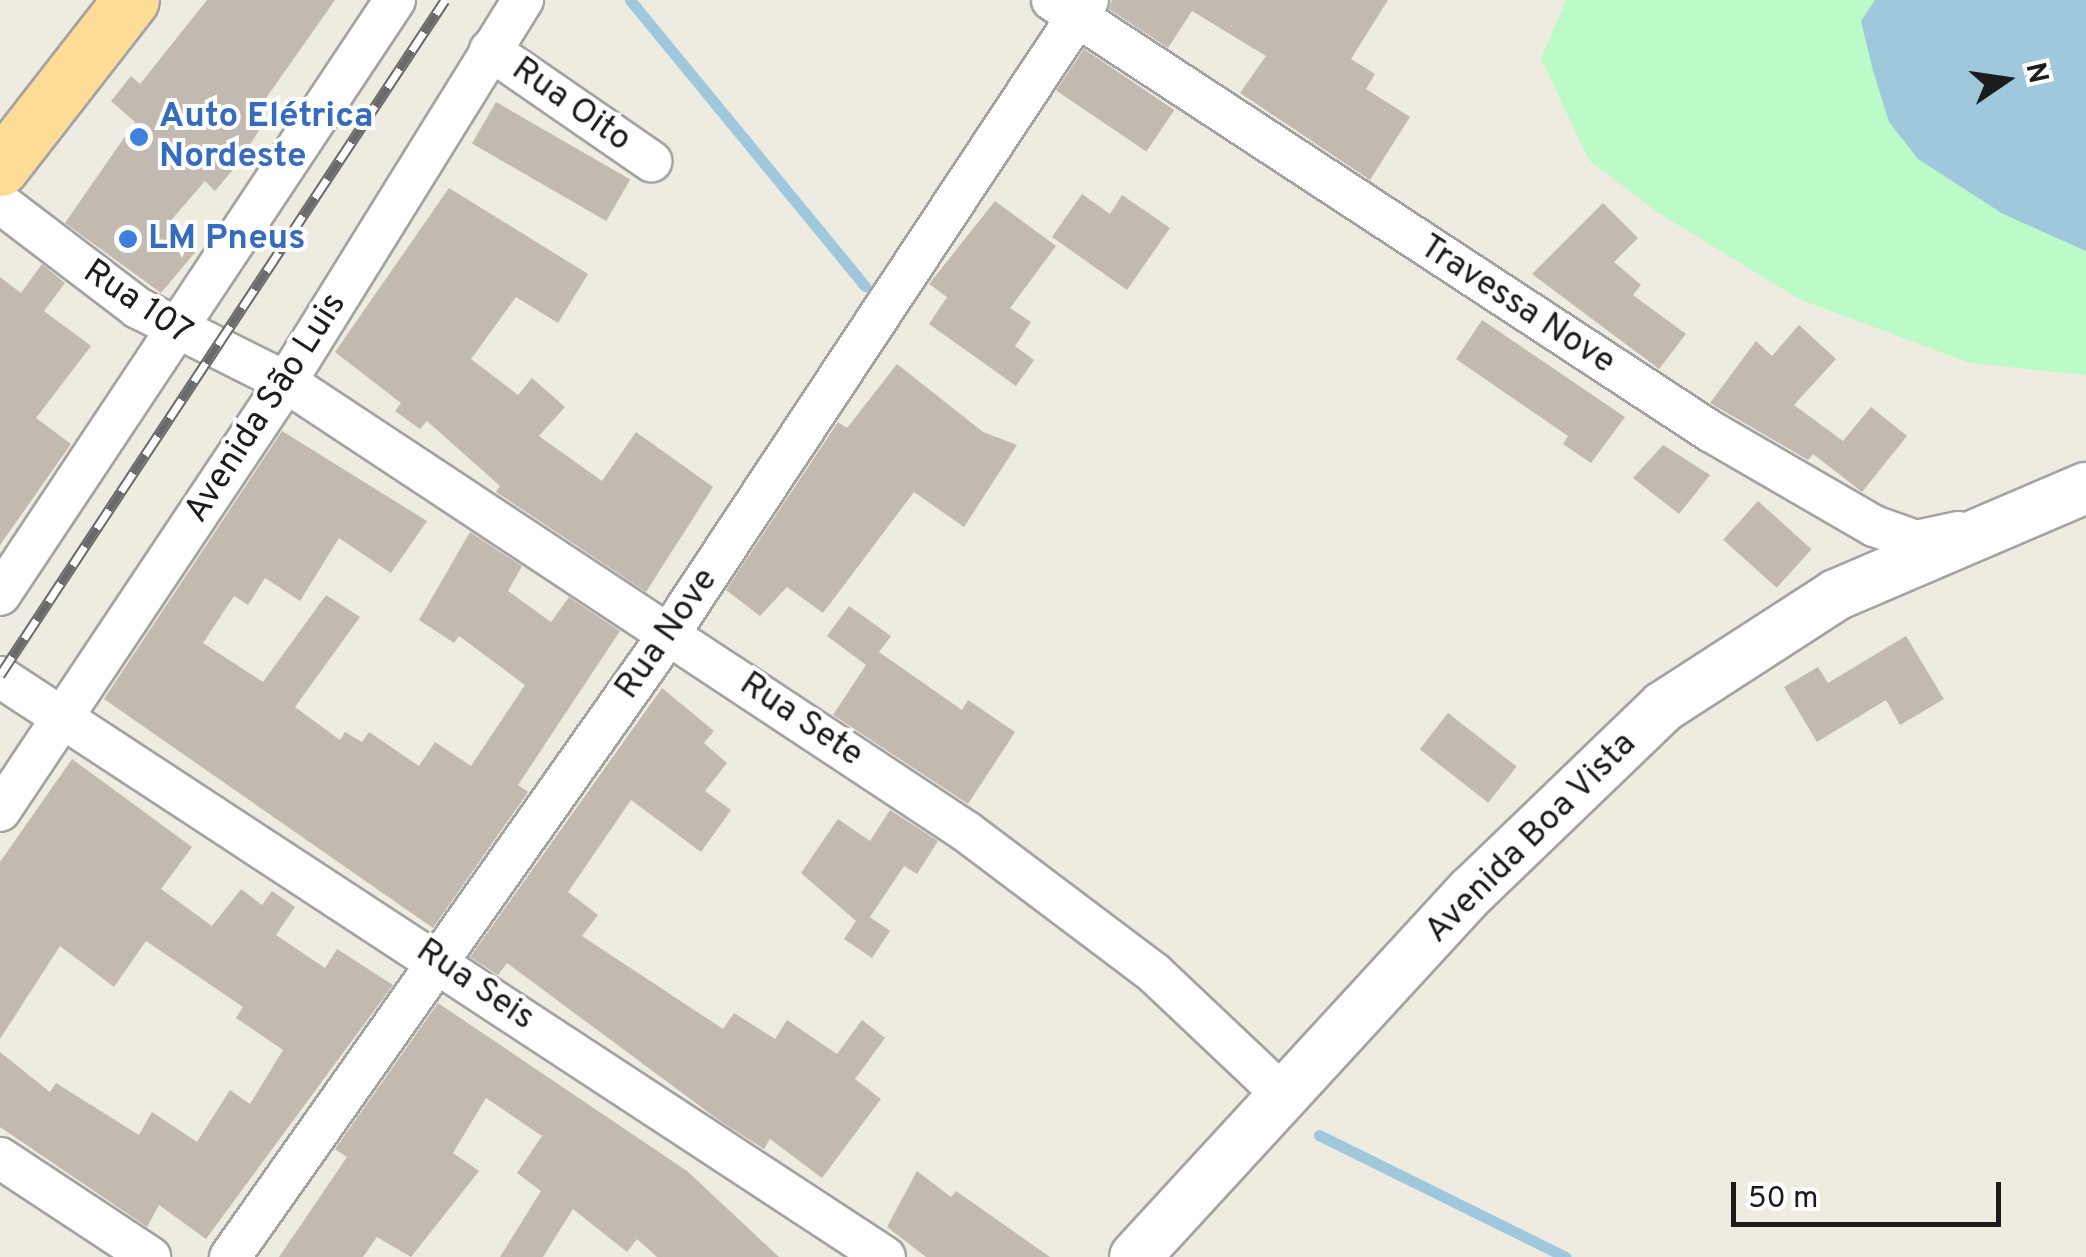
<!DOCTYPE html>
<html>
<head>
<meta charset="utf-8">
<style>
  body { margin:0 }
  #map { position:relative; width:2086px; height:1257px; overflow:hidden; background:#eeebe1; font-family:Overpass,sans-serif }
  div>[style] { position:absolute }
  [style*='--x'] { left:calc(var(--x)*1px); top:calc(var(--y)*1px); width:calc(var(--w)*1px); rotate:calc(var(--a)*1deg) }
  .park>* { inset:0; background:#bcfac7 }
  .water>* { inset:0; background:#a0c8dd }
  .stream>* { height:11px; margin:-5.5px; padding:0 5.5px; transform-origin:5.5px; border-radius:5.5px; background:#a0c8dd }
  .building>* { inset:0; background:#c2bab0; transform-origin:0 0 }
  .roads { filter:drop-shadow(2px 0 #a3a3a3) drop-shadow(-2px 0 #a3a3a3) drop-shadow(0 2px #a3a3a3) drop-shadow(0 -2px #a3a3a3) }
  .minor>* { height:40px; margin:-20px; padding:0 20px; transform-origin:20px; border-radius:20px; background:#fff }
  .tertiary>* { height:50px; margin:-25px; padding:0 25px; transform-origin:25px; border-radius:25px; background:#fff }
  .primary>* { height:55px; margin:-27.5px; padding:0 27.5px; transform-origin:27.5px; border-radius:27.5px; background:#fddc96 }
  .rail>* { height:11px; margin-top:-5.5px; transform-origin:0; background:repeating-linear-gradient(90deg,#fff 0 22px,#6a6a6a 0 44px); box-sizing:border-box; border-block:2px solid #6a6a6a }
  .dots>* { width:28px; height:28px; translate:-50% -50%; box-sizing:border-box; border:5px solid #fff; border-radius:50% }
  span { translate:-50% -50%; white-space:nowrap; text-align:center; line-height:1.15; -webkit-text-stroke:8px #fff; paint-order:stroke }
  .street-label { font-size:35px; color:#1c1c1c }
  .shop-label { font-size:35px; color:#366cbe; font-weight:700 }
  .left { translate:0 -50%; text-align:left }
  .north { position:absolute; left:1956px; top:30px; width:100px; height:100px; -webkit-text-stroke:8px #fff; paint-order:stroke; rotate:77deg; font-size:28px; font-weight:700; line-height:40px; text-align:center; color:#1c1c1c }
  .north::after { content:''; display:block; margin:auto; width:35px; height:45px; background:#1c1c1c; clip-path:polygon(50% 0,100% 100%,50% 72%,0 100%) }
  .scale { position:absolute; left:1731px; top:1182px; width:270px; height:45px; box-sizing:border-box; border:5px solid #1c1c1c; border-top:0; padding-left:12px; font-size:30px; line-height:35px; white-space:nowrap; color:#1c1c1c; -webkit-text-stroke:8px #fff; paint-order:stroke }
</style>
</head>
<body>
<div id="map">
  <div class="park">
    <i style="clip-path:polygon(1566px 0,2086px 0,2086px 375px,1970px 363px,1799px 299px,1657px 212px,1589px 160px,1541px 59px)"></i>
  </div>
  <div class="water">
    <i style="clip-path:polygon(1875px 0,2086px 0,2086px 251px,2003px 214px,1918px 159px,1889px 122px,1873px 71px,1861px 21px)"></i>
  </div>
  <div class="stream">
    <i style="--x:630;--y:0;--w:370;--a:50.6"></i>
    <i style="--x:1319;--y:1135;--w:275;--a:26.3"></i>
  </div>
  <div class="building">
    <i style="clip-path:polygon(207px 0,335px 0,250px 121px,260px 129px,236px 166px,215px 191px,205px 181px,167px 225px,197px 250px,161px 293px,65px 223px,135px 122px,111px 101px,131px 76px,140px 84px)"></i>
    <i style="clip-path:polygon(1112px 0,1388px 0,1351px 59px,1375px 74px,1366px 89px,1410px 117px,1370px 180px,1240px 93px,1266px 56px,1192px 11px,1168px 48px,1109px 9px)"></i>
    <i style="left:1084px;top:49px;width:109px;height:50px;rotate:34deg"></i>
    <i style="left:496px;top:102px;width:155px;height:48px;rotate:30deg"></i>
    <i style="clip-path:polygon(449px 188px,588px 274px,558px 323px,516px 297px,471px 359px,518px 395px,532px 378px,565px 407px,539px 436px,602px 481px,636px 432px,713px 487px,646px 592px,496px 492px,500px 486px,427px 421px,420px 429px,395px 411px,401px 403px,335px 352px)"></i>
    <i style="clip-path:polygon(1082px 194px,1110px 214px,1122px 195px,1170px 228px,1127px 290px,1052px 237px)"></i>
    <i style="clip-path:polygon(995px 201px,1056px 246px,1010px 308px,1031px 322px,1015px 346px,1034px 360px,1016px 386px,929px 324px,947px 297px,929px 284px)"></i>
    <i style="clip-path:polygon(1603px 203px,1638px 238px,1614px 262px,1641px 285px,1633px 295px,1686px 334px,1659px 369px,1532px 274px)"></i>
    <i style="clip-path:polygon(42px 264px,65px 283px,44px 311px,91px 346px,36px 418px,71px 444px,0 545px,0 277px,21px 293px)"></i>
    <i style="clip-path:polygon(1482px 320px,1625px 417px,1591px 463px,1563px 444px,1568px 436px,1456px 359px)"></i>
    <i style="clip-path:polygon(1799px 325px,1836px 359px,1794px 405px,1843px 441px,1871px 407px,1907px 436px,1862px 492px,1813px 454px,1808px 460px,1710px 403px,1756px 341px,1772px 356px)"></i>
    <i style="clip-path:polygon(897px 364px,983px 432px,1017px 445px,964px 527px,914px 492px,823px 613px,787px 587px,760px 616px,726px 590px,838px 422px,847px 428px)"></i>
    <i style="clip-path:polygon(282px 431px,427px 521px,391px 573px,339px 538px,300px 601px,265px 578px,248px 605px,234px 596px,203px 643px,263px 682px,326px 595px,360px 617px,295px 707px,340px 740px,345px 732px,362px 742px,369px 732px,419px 766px,435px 742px,471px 766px,525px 685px,459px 636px,454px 643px,419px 620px,470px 532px,522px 566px,508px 591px,551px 622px,569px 597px,620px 631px,518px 785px,528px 792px,433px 928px,104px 699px)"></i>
    <i style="clip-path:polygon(1663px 445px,1710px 475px,1679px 514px,1633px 478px)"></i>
    <i style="left:1758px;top:501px;width:72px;height:52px;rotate:42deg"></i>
    <i style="clip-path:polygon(849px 606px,891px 636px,879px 652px,962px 710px,968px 700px,1015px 732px,968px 804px,833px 715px,866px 665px,827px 636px)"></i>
    <i style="clip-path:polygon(1906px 636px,1944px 699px,1900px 725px,1886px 700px,1817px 742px,1784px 687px,1818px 667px,1828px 683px)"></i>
    <i style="clip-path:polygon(662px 688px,714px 731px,704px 743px,727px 763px,705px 791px,731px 810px,701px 852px,631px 800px,568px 892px,598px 915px,582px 936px,723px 1029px,734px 1013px,775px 1039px,787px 1020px,837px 1054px,862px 1020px,885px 1038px,855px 1079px,881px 1099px,822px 1178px,770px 1139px,764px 1149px,720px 1121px,507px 963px,498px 975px,470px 957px)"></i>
    <i style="left:1448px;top:713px;width:87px;height:46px;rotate:38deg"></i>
    <i style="clip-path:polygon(72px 759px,192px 847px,161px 889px,212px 926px,241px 889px,262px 905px,272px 891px,295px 907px,276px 935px,325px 968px,337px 949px,393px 985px,206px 1239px,159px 1205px,147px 1227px,0 1127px,0 1052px,50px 1092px,56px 1083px,139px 1135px,152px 1112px,197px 1142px,230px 1090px,250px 1104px,283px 1050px,236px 1018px,243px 1007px,146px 941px,114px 987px,60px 946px,0 1039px,0 862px)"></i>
    <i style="clip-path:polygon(890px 810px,938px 841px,917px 874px,904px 866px,870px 917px,890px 931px,872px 958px,844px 939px,856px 921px,801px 873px,838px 819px,870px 841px)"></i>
    <i style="clip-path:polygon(438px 1003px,687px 1171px,779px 1257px,657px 1257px,637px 1239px,627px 1252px,573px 1209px,543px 1257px,500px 1257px,541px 1191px,517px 1173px,542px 1136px,486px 1098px,453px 1153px,479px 1171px,411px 1257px,377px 1237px,363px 1257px,279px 1257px,347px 1157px,335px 1149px)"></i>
    <i style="clip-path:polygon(917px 1171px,951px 1197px,956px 1191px,1050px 1257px,926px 1257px,887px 1227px)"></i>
  </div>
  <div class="roads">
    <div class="minor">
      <i style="--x:1052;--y:0;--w:787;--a:33.23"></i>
      <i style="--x:1710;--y:431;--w:190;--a:30.1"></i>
      <i style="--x:1874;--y:526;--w:45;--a:19.7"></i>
      <i style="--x:1916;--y:541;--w:43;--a:-12.1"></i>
      <i style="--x:490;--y:50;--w:196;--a:34.6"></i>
      <i style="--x:0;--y:203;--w:173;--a:37.3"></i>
      <i style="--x:138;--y:308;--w:165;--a:26.6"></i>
      <i style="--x:286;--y:382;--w:816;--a:33.46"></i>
      <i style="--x:967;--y:832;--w:234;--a:37"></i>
      <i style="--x:1154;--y:973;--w:182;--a:43.4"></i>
      <i style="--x:0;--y:595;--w:714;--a:-56.42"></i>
      <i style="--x:0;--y:677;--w:1058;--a:33.24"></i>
      <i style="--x:0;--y:811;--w:516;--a:-56.31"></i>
      <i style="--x:286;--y:382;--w:450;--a:-58.2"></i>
      <i style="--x:0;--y:1158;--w:180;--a:33.4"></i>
      <i style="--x:230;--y:1257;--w:766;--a:-54.84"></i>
      <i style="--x:671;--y:631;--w:756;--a:-56.54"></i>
    </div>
    <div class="tertiary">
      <i style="--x:1135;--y:1257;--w:499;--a:-47.4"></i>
      <i style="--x:1473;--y:890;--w:264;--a:-43.9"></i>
      <i style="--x:1663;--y:707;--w:206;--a:-32.9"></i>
      <i style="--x:1836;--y:595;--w:272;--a:-23.2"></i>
    </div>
    <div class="primary">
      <i style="--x:0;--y:168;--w:213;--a:-52.1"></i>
    </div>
  </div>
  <div class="rail">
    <i style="--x:0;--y:675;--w:808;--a:-56.6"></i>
  </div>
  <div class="dots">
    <i style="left:139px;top:137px;background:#3f7fe0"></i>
    <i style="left:128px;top:239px;background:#3f7fe0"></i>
  </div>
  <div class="street-label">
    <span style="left:571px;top:105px;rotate:35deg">Rua Oito</span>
    <span style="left:137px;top:303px;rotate:34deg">Rua 107</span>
    <span style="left:1517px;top:305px;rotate:33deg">Travessa Nove</span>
    <span style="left:266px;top:408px;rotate:-57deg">Avenida São Luis</span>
    <span style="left:667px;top:634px;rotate:-55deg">Rua Nove</span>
    <span style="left:801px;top:720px;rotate:34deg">Rua Sete</span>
    <span style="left:1531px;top:838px;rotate:-45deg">Avenida Boa Vista</span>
    <span style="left:475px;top:985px;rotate:34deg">Rua Seis</span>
  </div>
  <div class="shop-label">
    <span class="left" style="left:159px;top:137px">Auto Elétrica<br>Nordeste</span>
    <span class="left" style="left:148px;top:239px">LM Pneus</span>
  </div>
  <div class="north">N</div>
  <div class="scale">50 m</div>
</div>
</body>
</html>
